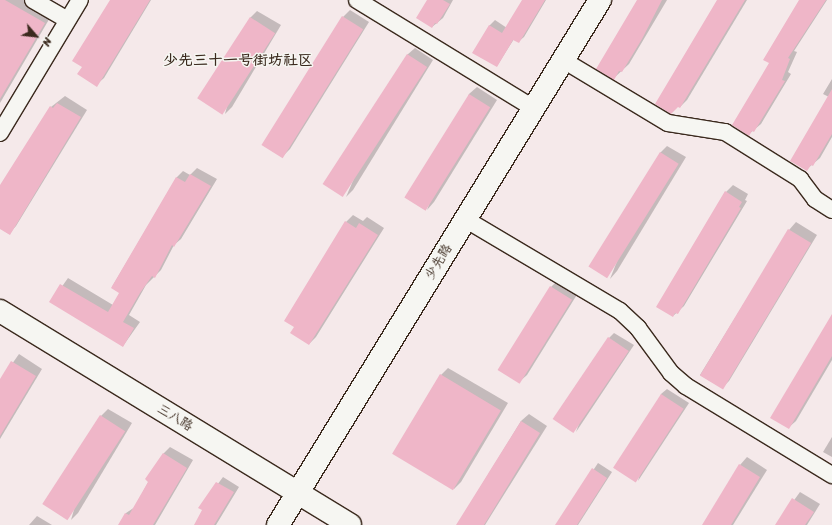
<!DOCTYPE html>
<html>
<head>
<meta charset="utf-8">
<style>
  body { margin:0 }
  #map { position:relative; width:832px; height:525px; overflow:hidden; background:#f5e9ea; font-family:Sriracha,"LXGW WenKai TC",sans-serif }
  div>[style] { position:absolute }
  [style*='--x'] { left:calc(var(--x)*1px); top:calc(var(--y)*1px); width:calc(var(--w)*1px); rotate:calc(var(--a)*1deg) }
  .shadow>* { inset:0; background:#0003 }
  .building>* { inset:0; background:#efb6c8; transform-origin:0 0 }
  .roads { filter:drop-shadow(1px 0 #3b2a1e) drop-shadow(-1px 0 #3b2a1e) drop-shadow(0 1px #3b2a1e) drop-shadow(0 -1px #3b2a1e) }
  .street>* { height:16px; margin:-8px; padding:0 8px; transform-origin:8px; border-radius:8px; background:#f6f6f2 }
  .secondary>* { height:22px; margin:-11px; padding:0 11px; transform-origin:11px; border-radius:11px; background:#f6f6f2 }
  span { translate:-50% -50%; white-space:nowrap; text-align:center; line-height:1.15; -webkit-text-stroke:3px #f6f6f2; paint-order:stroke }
  .street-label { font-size:13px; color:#3b2a1e }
  .quarter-label { font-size:15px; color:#3b2a1e; font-weight:700 }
  .north { position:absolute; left:16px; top:16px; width:40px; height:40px; -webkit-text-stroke:3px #f6f6f2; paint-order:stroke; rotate:118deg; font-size:11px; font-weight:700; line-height:16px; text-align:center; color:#3b2a1e }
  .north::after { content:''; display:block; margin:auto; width:14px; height:18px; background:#3b2a1e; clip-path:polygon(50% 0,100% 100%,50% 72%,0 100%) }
</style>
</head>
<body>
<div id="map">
  <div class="shadow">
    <i style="clip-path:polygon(0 0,24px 0,51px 16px,0 103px)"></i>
    <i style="clip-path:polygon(111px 0,151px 0,104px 78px,96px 85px,83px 67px)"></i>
    <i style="clip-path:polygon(428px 0,453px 0,443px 18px,432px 27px)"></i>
    <i style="clip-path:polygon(523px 0,546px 0,524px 37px,518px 42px,514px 39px,497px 66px,489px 26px,495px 20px,507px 28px)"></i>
    <i style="clip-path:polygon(638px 0,667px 0,629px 64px,614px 78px)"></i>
    <i style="clip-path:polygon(718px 0,747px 0,687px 100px,680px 107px,678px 106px)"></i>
    <i style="clip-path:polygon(800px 0,827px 0,794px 51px,797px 52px,788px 72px,791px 74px,761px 124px,749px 134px,770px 63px)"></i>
    <i style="clip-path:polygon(350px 10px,369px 22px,290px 149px,283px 156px,343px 17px)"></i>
    <i style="clip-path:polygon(257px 11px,281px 25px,232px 107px,225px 114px,250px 18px)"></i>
    <i style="clip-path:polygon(415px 48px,433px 60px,353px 190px,346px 197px,407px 55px)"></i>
    <i style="clip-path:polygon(832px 79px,832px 137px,820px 158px,807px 169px,829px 97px,823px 94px)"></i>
    <i style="clip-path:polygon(477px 87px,497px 100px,434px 202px,427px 210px,469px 94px)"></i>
    <i style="clip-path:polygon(65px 96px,87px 110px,16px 226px,9px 234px,0 228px,0 187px,51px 107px)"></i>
    <i style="clip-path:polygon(667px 146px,686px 157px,617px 271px,610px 279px,660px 153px)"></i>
    <i style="clip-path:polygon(197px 168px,217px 179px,181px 239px,174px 245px,161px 270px,146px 285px,129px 315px,140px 322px,123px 346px,51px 302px,68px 278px,113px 305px,121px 292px,112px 287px,177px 177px,183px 171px,190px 175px)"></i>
    <i style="clip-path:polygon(733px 185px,748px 194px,745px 200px,747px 201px,684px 306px,673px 316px,726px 192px)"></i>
    <i style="clip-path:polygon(353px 215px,363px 221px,367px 217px,384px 228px,316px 337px,309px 344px,346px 222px)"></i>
    <i style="clip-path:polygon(796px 222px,817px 235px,729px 381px,722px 388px,700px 375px,789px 230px)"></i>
    <i style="clip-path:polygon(558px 280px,578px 293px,527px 375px,519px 382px,551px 287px)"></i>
    <i style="clip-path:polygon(832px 316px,832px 360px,796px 421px,788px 428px)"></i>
    <i style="clip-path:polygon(614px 333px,634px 345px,576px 432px,609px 338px)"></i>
    <i style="clip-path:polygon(19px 354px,42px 369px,0 439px,0 381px)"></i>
    <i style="clip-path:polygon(448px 368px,508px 403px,461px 482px,454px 489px,441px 375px)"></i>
    <i style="clip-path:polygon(667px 389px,689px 403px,638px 481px,661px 394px)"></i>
    <i style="clip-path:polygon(108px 409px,132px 423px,78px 513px,71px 520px,101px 416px)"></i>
    <i style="clip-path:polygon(529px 414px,547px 426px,485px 525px,457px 525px,521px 421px)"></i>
    <i style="clip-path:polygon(832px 437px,832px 457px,823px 452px)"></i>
    <i style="clip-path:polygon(170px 447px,193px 460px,155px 525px,119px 525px,126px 513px,135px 507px,163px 454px)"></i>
    <i style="clip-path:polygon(747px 457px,767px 470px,733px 525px,703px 525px,740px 465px)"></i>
    <i style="clip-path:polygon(598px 463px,612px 472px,578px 525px,557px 525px)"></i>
    <i style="clip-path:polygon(223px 477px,239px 487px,216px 525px,195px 525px,204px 510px,200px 508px)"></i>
    <i style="clip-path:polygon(800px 492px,820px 504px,807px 525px,776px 525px)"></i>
    <i style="clip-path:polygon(37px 516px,52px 525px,29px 525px)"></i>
  </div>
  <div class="building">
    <i style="clip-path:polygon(0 0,5px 0,45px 23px,0 99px)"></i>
    <i style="clip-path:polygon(110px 0,150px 0,97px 87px,77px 74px,82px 67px,72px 61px)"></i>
    <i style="clip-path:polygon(427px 0,443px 0,450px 4px,437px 24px,435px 23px,432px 28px,416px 18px)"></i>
    <i style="clip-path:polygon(522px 0,545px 0,519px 43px,513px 40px,497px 67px,472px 53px,489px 25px,502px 33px)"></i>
    <i style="clip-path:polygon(637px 0,662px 0,642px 39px,622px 72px,619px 71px,614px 80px,596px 69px)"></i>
    <i style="clip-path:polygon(717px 0,745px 0,680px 108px,678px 107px,671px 114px,655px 104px)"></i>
    <i style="clip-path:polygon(799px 0,826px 0,788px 58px,790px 59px,782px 80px,785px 81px,754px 132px,752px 131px,749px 136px,732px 125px,769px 63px,763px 60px)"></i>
    <i style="left:342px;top:16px;width:25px;height:152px;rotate:32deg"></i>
    <i style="left:250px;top:17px;width:30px;height:97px;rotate:33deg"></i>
    <i style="left:407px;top:54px;width:24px;height:155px;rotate:33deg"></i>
    <i style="clip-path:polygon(832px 89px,832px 134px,813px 166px,811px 165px,807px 171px,790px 161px)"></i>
    <i style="left:469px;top:94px;width:25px;height:122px;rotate:32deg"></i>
    <i style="clip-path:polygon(57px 103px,81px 117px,10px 235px,0 229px,0 185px,50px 106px,53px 108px)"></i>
    <i style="left:660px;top:152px;width:22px;height:135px;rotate:32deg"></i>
    <i style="clip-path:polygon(190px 174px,211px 186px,174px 247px,172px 245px,155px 278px,152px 276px,140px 293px,123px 322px,134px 328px,123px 347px,49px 302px,60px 284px,108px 312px,119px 293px,111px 288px,176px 177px,185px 182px)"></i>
    <i style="clip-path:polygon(725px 191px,742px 202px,739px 207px,741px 208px,678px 314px,675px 313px,673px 317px,656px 307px)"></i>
    <i style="clip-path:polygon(345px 221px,356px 228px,359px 223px,378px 235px,309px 345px,290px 333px,294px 327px,284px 321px)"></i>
    <i style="left:788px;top:229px;width:27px;height:171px;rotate:31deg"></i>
    <i style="left:550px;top:286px;width:26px;height:99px;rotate:32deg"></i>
    <i style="clip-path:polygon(832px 314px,832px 356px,789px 429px,770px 418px)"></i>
    <i style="left:608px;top:337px;width:25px;height:99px;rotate:34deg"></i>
    <i style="clip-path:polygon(11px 361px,36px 376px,0 436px,0 379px)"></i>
    <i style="left:440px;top:374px;width:71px;height:93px;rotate:31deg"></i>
    <i style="left:661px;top:394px;width:27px;height:88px;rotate:33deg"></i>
    <i style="left:100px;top:415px;width:30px;height:106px;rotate:33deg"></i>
    <i style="clip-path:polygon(521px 421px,540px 433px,484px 525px,456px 525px)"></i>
    <i style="clip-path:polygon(163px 453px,187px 468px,153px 525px,118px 525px,125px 513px,129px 515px,148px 482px,145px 479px)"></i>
    <i style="clip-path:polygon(739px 464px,760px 477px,731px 525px,702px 525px)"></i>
    <i style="clip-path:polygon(592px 468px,607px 478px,577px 525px,555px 525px)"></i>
    <i style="clip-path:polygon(216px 482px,234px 492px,214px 525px,194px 525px,202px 510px,198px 508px)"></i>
    <i style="clip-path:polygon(792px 498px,814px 512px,805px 525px,775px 525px)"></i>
  </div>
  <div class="roads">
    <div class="street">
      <i style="--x:33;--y:0;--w:39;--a:30"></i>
      <i style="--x:357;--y:0;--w:206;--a:31.5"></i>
      <i style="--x:563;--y:60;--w:122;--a:31"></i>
      <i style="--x:668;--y:123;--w:58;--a:9"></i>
      <i style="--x:725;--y:132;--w:89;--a:32.1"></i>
      <i style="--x:800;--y:179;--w:25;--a:53"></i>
      <i style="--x:815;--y:199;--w:20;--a:33"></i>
      <i style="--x:0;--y:133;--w:155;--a:-59"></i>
      <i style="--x:465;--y:219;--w:180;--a:30.7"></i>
      <i style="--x:620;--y:311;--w:25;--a:43"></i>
      <i style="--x:638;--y:328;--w:56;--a:53.7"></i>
      <i style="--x:671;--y:373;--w:20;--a:41"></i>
      <i style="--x:686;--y:386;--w:171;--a:31.4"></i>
    </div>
    <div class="secondary">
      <i style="--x:0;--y:311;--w:410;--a:31.4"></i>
      <i style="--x:278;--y:525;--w:616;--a:-58.48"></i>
    </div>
  </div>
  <div class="street-label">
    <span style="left:439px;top:262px;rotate:-59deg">少先路</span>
    <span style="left:175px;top:418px;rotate:31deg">三八路</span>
  </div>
  <div class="quarter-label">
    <span style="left:238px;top:61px">少先三十一号街坊社区</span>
  </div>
  <div class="north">N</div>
</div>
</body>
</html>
